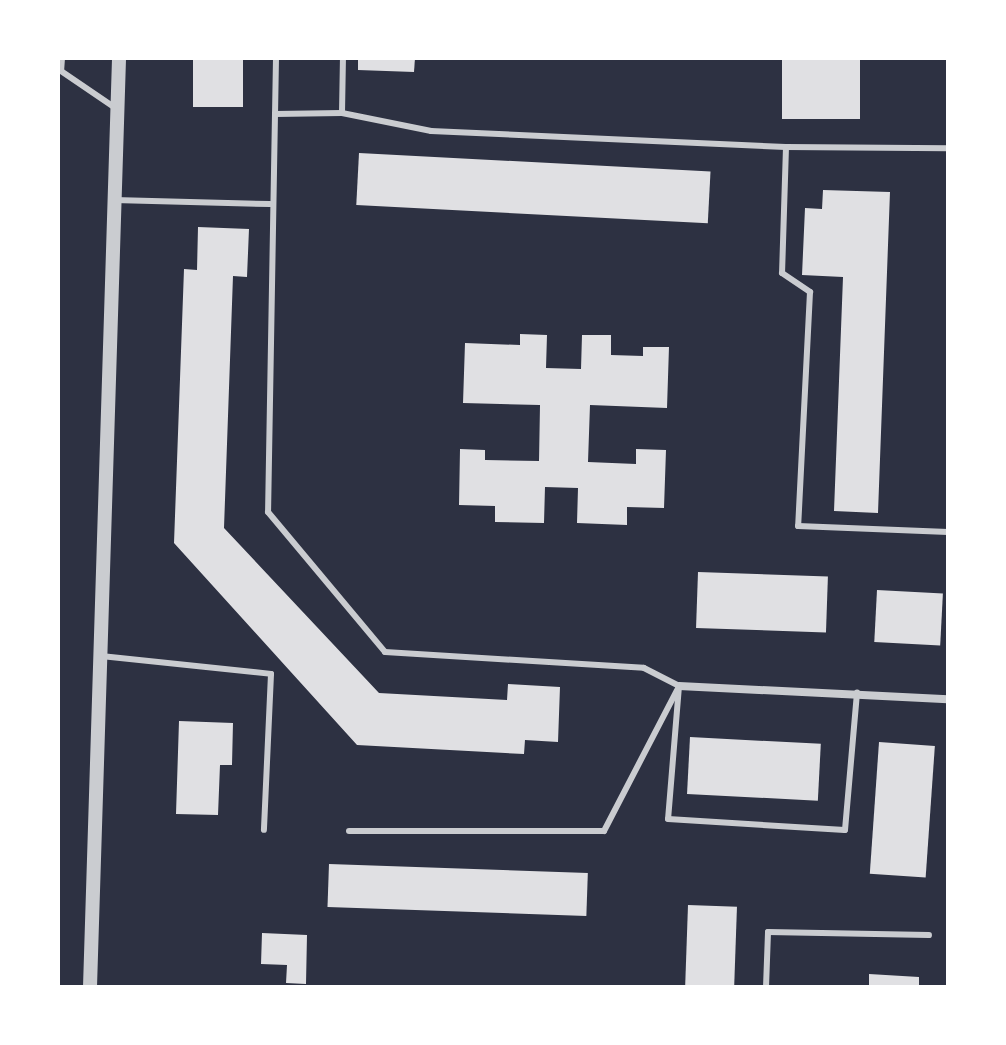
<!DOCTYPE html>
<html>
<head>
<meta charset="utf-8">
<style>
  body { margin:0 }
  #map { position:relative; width:1006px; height:1045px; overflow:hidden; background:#2d3142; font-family:"IBM Plex Sans",sans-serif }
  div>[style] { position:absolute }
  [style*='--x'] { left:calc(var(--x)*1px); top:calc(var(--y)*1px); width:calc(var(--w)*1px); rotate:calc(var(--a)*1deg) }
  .building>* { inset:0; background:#e0e0e3; transform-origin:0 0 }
  .service>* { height:6px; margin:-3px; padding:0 3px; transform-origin:3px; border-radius:3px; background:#caccd0 }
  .minor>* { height:8px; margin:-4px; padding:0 4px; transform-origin:4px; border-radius:4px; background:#caccd0 }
  .tertiary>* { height:14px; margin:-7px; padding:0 7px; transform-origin:7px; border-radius:7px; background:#caccd0 }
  span { translate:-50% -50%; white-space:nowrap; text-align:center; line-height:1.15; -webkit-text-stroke:7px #fff; paint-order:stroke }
  .frame { position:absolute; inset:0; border:60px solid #fff; pointer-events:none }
</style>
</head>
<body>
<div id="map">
  <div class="building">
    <i style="left:193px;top:58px;width:50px;height:49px"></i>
    <i style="clip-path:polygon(358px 58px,415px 58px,414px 72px,358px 70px)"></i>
    <i style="left:782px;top:58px;width:78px;height:61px"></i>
    <i style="left:359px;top:153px;width:352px;height:52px;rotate:3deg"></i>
    <i style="clip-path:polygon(823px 190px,890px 192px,878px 513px,834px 511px,843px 277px,802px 275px,805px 208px,822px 209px)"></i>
    <i style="clip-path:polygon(198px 227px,249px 229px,247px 277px,233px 276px,224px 528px,379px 693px,507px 700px,508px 684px,560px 687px,558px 742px,525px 740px,524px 754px,357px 745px,174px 543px,184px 269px,197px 270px)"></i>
    <i style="clip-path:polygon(520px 334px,547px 335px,546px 368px,581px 369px,582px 335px,611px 335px,611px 355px,643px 356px,643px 347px,669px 347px,667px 408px,590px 405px,588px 462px,636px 464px,636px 449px,666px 450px,664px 508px,627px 507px,627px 525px,577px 523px,578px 488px,545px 487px,544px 523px,495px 522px,495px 506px,459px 505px,460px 449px,485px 450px,485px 460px,539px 461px,540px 405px,463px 403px,465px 343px,520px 345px)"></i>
    <i style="left:698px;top:572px;width:130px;height:56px;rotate:2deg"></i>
    <i style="left:877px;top:590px;width:66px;height:52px;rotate:3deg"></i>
    <i style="clip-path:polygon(179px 721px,233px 723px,232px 765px,220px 765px,218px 815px,176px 814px)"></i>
    <i style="left:690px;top:737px;width:131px;height:57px;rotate:3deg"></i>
    <i style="left:879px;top:742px;width:56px;height:132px;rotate:4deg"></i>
    <i style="left:329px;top:864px;width:259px;height:43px;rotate:2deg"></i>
    <i style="left:688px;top:905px;width:49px;height:82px;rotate:2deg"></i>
    <i style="clip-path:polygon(262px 933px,307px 935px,306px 984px,286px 983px,287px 965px,261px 964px)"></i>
    <i style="clip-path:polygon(869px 974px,919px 977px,919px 987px,869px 987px)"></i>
  </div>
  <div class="service">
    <i style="--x:62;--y:58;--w:13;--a:94"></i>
    <i style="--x:61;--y:71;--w:68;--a:34.2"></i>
    <i style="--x:276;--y:58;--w:56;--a:91"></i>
    <i style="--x:275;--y:114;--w:67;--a:-0.9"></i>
    <i style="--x:342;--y:113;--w:91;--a:11.4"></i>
    <i style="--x:431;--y:131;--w:355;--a:2.6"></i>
    <i style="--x:786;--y:147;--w:162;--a:0.4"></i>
    <i style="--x:342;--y:113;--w:55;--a:-89"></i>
    <i style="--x:275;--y:114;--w:398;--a:91"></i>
    <i style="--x:268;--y:512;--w:182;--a:50.1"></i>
    <i style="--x:385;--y:652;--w:259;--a:3.5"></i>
    <i style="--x:644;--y:668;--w:39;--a:27"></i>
    <i style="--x:786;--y:147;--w:126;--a:91.8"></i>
    <i style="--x:782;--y:273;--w:34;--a:34"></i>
    <i style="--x:810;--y:292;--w:234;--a:92.9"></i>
    <i style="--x:798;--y:526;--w:150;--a:2.3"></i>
    <i style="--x:114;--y:200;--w:156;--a:1.5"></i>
    <i style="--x:101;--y:656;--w:171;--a:6"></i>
    <i style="--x:271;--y:674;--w:156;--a:92.6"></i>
    <i style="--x:679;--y:686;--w:133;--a:94.7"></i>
    <i style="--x:668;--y:819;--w:177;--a:3.6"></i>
    <i style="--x:845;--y:830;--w:138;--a:-85"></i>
    <i style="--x:349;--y:831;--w:255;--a:0"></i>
    <i style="--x:604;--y:831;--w:159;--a:-62.6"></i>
    <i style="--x:766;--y:987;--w:55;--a:-87.9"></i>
    <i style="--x:768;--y:932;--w:161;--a:1.1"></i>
  </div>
  <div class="minor">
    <i style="--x:679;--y:686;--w:269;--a:2.8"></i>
  </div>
  <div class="tertiary">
    <i style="--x:90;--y:987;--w:929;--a:-88.21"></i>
  </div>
  <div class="frame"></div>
</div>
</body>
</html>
